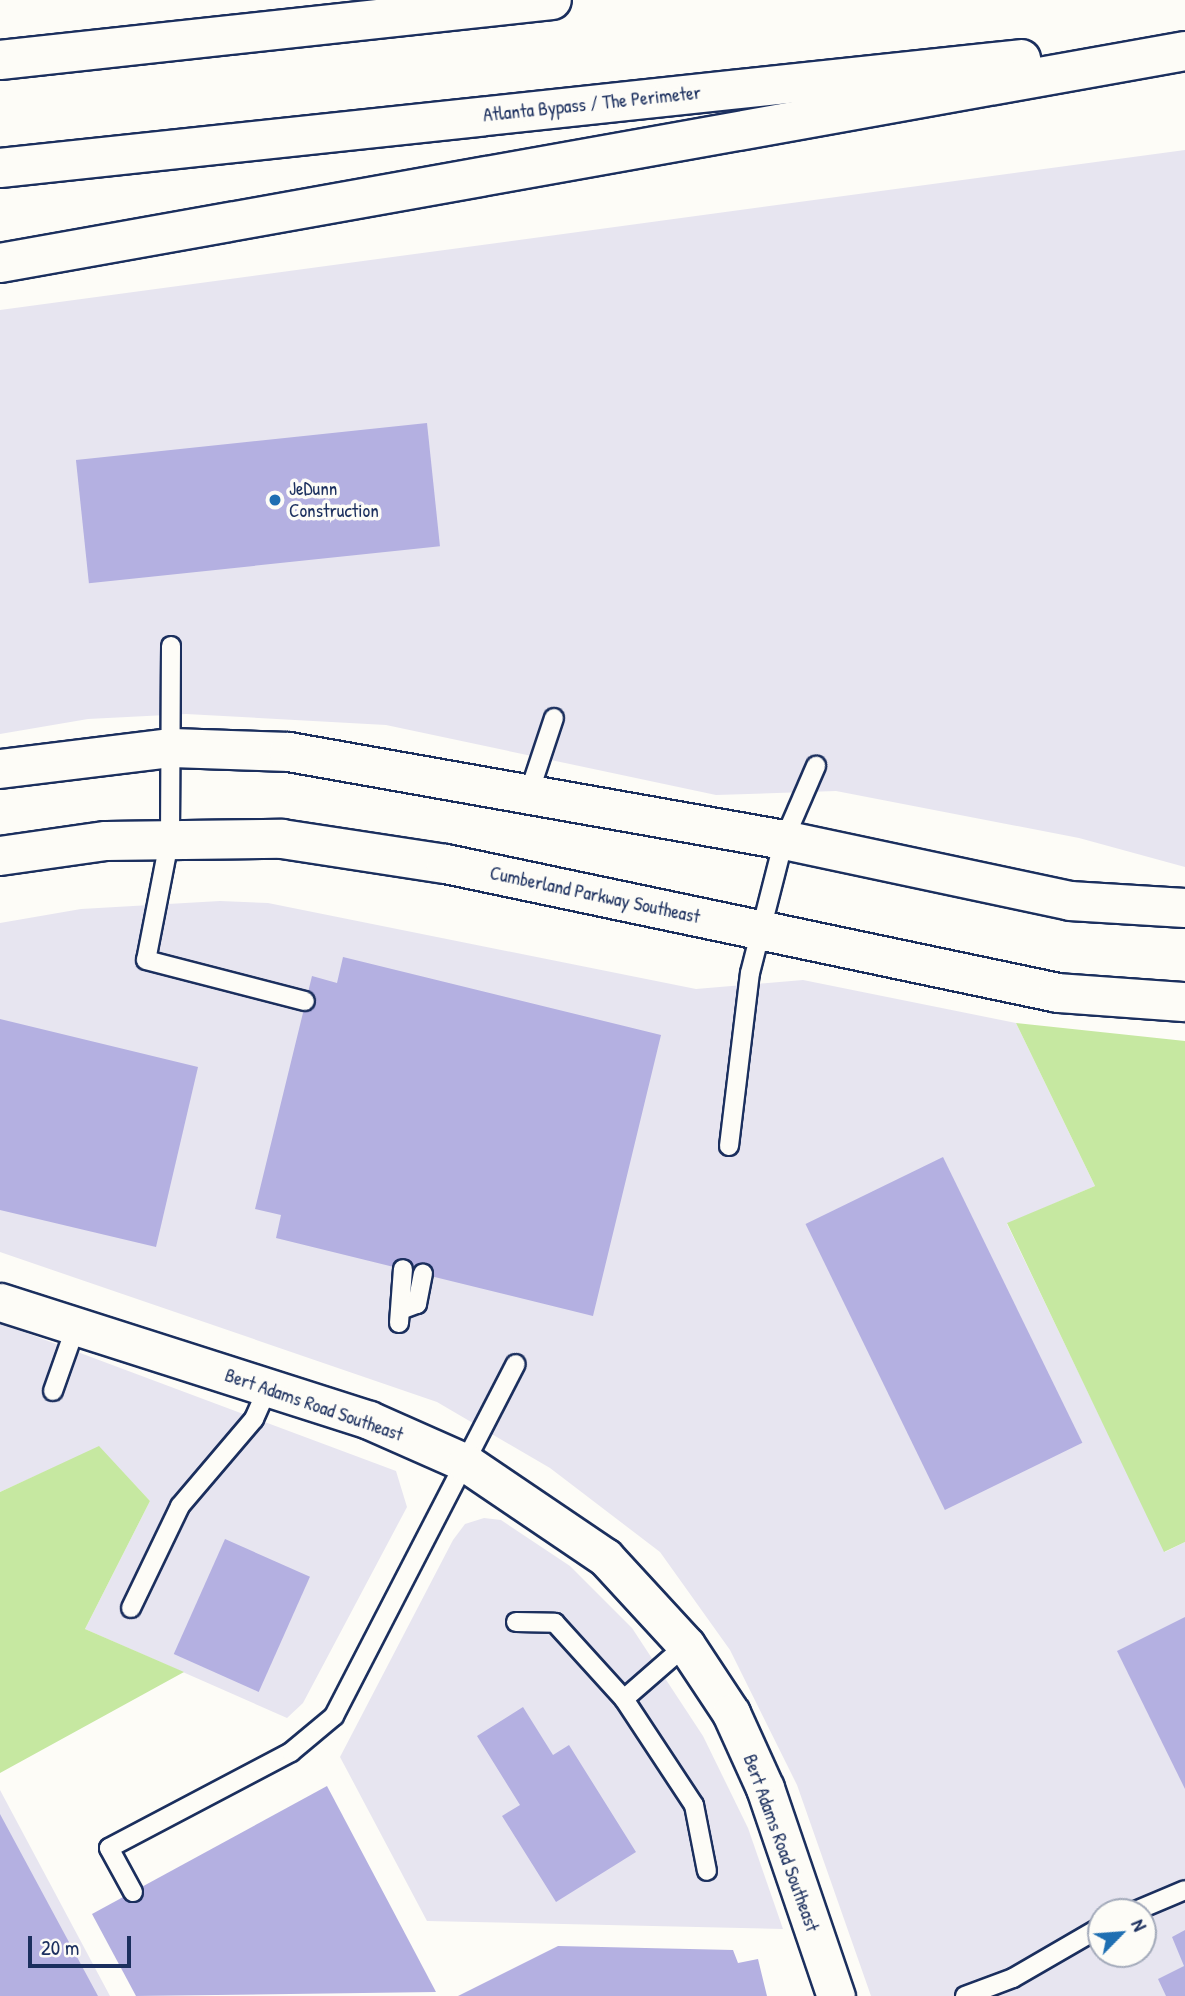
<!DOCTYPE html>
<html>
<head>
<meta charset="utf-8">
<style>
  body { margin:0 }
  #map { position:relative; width:1185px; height:1996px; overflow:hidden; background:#fdfcf7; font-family:"Patrick Hand",sans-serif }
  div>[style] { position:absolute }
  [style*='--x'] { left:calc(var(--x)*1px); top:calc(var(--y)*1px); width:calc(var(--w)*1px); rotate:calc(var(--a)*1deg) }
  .built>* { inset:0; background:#e7e5f0 }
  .green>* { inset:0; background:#c6e8a1 }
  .building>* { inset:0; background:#b4b0e1; transform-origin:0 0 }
  .roads { filter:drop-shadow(2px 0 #1b2f5e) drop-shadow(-2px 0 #1b2f5e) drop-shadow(0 2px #1b2f5e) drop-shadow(0 -2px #1b2f5e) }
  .service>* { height:18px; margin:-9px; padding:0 9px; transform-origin:9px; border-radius:9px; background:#fdfcf7 }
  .minor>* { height:37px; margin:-18.5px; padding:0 18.5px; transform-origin:18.5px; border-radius:18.5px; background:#fdfcf7 }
  .secondary>* { height:38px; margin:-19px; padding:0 19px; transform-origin:19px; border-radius:19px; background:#fdfcf7 }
  .motorway>* { height:38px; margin:-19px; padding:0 19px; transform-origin:19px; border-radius:19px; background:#fdfcf7 }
  .dots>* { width:19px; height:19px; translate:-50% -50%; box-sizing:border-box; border:4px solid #fdfcf7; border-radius:50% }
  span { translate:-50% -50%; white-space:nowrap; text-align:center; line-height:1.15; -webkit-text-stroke:7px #fdfcf7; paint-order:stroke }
  .street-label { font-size:19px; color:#1b2f5e }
  .poi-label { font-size:19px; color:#1b2f5e }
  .left { translate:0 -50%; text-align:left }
  .north { position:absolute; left:1087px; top:1898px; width:70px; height:70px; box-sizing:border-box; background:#fdfcf7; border:2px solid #a3aaba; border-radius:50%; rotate:65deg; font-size:19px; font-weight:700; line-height:28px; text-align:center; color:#1b2f5e }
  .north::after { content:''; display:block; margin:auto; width:24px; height:32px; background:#1f6fb2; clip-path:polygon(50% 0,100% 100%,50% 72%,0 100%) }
  .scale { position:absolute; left:28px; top:1936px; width:103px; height:32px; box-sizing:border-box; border:4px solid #1b2f5e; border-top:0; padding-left:9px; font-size:21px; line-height:24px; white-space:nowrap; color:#1b2f5e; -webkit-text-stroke:5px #fdfcf7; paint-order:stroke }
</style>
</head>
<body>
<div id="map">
  <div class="built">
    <i style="clip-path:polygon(1185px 150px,1185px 867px,1079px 838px,836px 791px,716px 795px,386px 725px,186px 714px,88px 719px,0 734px,0 310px)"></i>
    <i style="clip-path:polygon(evenodd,220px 901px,268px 903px,696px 989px,803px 980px,1016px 1023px,1095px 1186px,1007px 1224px,1165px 1552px,1185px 1542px,1185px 1996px,871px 1996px,797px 1785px,730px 1650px,660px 1552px,550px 1468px,437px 1402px,0 1252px,0 923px,81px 909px,220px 901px,1101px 1912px,1143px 1912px,1143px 1954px,1101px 1954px,1101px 1912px)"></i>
    <i style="clip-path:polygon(0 1323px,396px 1471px,407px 1507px,303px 1703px,287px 1718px,85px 1629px,150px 1501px,99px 1447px,0 1492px)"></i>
    <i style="clip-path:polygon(484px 1518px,501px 1520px,570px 1566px,632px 1628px,703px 1736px,748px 1828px,783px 1929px,427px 1921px,340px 1757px,453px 1540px,465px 1524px)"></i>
    <i style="clip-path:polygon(0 1790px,110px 1996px,0 1996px)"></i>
  </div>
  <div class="green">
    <i style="clip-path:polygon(1016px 1023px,1185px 1041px,1185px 1542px,1164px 1552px,1007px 1223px,1095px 1186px)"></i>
    <i style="clip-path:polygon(99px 1446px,150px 1501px,85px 1629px,184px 1672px,0 1773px,0 1492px)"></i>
  </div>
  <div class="building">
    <i style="left:427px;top:423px;width:124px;height:353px;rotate:84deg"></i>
    <i style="clip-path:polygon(343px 957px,661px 1035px,593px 1316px,276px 1238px,281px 1215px,255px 1209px,312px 976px,337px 983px)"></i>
    <i style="clip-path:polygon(0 1019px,198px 1067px,156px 1247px,0 1210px)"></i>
    <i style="left:943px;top:1157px;width:318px;height:153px;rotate:64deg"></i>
    <i style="left:225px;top:1539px;width:93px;height:126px;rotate:24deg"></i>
    <i style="clip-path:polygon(1185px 1617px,1185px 1789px,1117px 1651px)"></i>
    <i style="clip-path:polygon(523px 1707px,553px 1755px,569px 1745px,636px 1852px,556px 1902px,502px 1816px,520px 1805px,477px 1736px)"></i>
    <i style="clip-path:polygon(327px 1786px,436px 1992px,136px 1996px,92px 1914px)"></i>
    <i style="clip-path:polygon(0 1814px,98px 1996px,0 1996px)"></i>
    <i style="clip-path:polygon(1185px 1930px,1185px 1996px,1166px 1996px,1158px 1979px,1184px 1966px,1172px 1937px)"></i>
    <i style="clip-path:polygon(558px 1946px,733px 1950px,738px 1963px,758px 1959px,767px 1996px,458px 1996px)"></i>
  </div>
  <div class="roads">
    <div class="service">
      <i style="--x:171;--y:646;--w:191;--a:90.3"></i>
      <i style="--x:170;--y:837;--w:125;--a:101"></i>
      <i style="--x:146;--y:960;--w:164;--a:14.5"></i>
      <i style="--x:529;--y:793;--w:79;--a:-71.6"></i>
      <i style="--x:729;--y:1146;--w:174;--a:-83.1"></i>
      <i style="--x:750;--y:973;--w:137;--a:-75.7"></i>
      <i style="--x:784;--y:840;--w:81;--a:-66.6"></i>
      <i style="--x:403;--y:1309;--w:15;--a:-20"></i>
      <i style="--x:417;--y:1304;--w:31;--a:-79"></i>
      <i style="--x:399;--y:1323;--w:54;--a:-85.8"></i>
      <i style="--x:53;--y:1391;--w:69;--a:-70.5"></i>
      <i style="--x:131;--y:1608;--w:113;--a:-64.3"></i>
      <i style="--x:180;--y:1506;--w:114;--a:-49.6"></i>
      <i style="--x:254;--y:1419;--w:34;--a:-66"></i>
      <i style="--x:516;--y:1622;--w:39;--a:1"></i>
      <i style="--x:555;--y:1623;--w:103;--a:47.8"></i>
      <i style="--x:624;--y:1699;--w:127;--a:56.6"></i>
      <i style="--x:694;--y:1805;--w:67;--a:78.9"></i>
      <i style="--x:624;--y:1699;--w:82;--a:-41.1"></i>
      <i style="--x:133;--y:1892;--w:50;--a:-118.6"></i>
      <i style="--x:109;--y:1848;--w:206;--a:-27.8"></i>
      <i style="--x:291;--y:1752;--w:56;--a:-39.9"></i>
      <i style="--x:334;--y:1716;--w:396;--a:-62.7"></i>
      <i style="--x:1133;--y:1912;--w:56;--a:-22.9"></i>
      <i style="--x:965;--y:1996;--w:51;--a:-20.6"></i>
      <i style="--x:1013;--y:1978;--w:102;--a:-30.1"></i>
    </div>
    <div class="minor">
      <i style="--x:0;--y:1302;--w:387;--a:17.7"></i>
      <i style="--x:369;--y:1420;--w:106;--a:23.9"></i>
      <i style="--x:466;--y:1463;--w:168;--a:34.1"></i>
      <i style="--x:605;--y:1557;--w:120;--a:47.4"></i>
      <i style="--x:686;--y:1645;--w:82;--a:56.5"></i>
      <i style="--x:731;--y:1713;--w:82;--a:65.6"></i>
      <i style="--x:765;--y:1788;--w:220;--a:71.2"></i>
    </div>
    <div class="secondary">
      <i style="--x:0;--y:769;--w:173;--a:-7"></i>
      <i style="--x:172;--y:748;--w:117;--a:2"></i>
      <i style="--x:289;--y:752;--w:503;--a:10.08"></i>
      <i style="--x:784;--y:840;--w:292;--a:12"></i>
      <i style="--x:1070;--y:901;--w:115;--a:3.5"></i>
      <i style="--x:0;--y:856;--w:107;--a:-8.1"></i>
      <i style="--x:106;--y:841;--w:176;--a:-0.7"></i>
      <i style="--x:282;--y:839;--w:166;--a:8.7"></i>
      <i style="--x:446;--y:864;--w:625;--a:11.9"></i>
      <i style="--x:1058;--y:993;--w:127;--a:4.1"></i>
    </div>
    <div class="motorway">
      <i style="--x:0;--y:60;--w:555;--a:-6.2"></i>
      <i style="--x:0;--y:168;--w:1027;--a:-6.09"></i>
      <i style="--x:0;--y:263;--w:1204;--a:-10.14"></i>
    </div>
  </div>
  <div class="dots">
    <i style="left:275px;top:500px;background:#1f6fb2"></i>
  </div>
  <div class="street-label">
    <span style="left:592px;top:104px;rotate:-6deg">Atlanta Bypass / The Perimeter</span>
    <span style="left:595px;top:895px;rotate:12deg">Cumberland Parkway Southeast</span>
    <span style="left:314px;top:1405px;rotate:19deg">Bert Adams Road Southeast</span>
    <span style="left:781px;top:1843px;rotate:70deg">Bert Adams Road Southeast</span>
  </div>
  <div class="poi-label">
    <span class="left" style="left:289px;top:500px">JeDunn<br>Construction</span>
  </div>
  <div class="north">N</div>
  <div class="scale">20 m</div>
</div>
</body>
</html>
